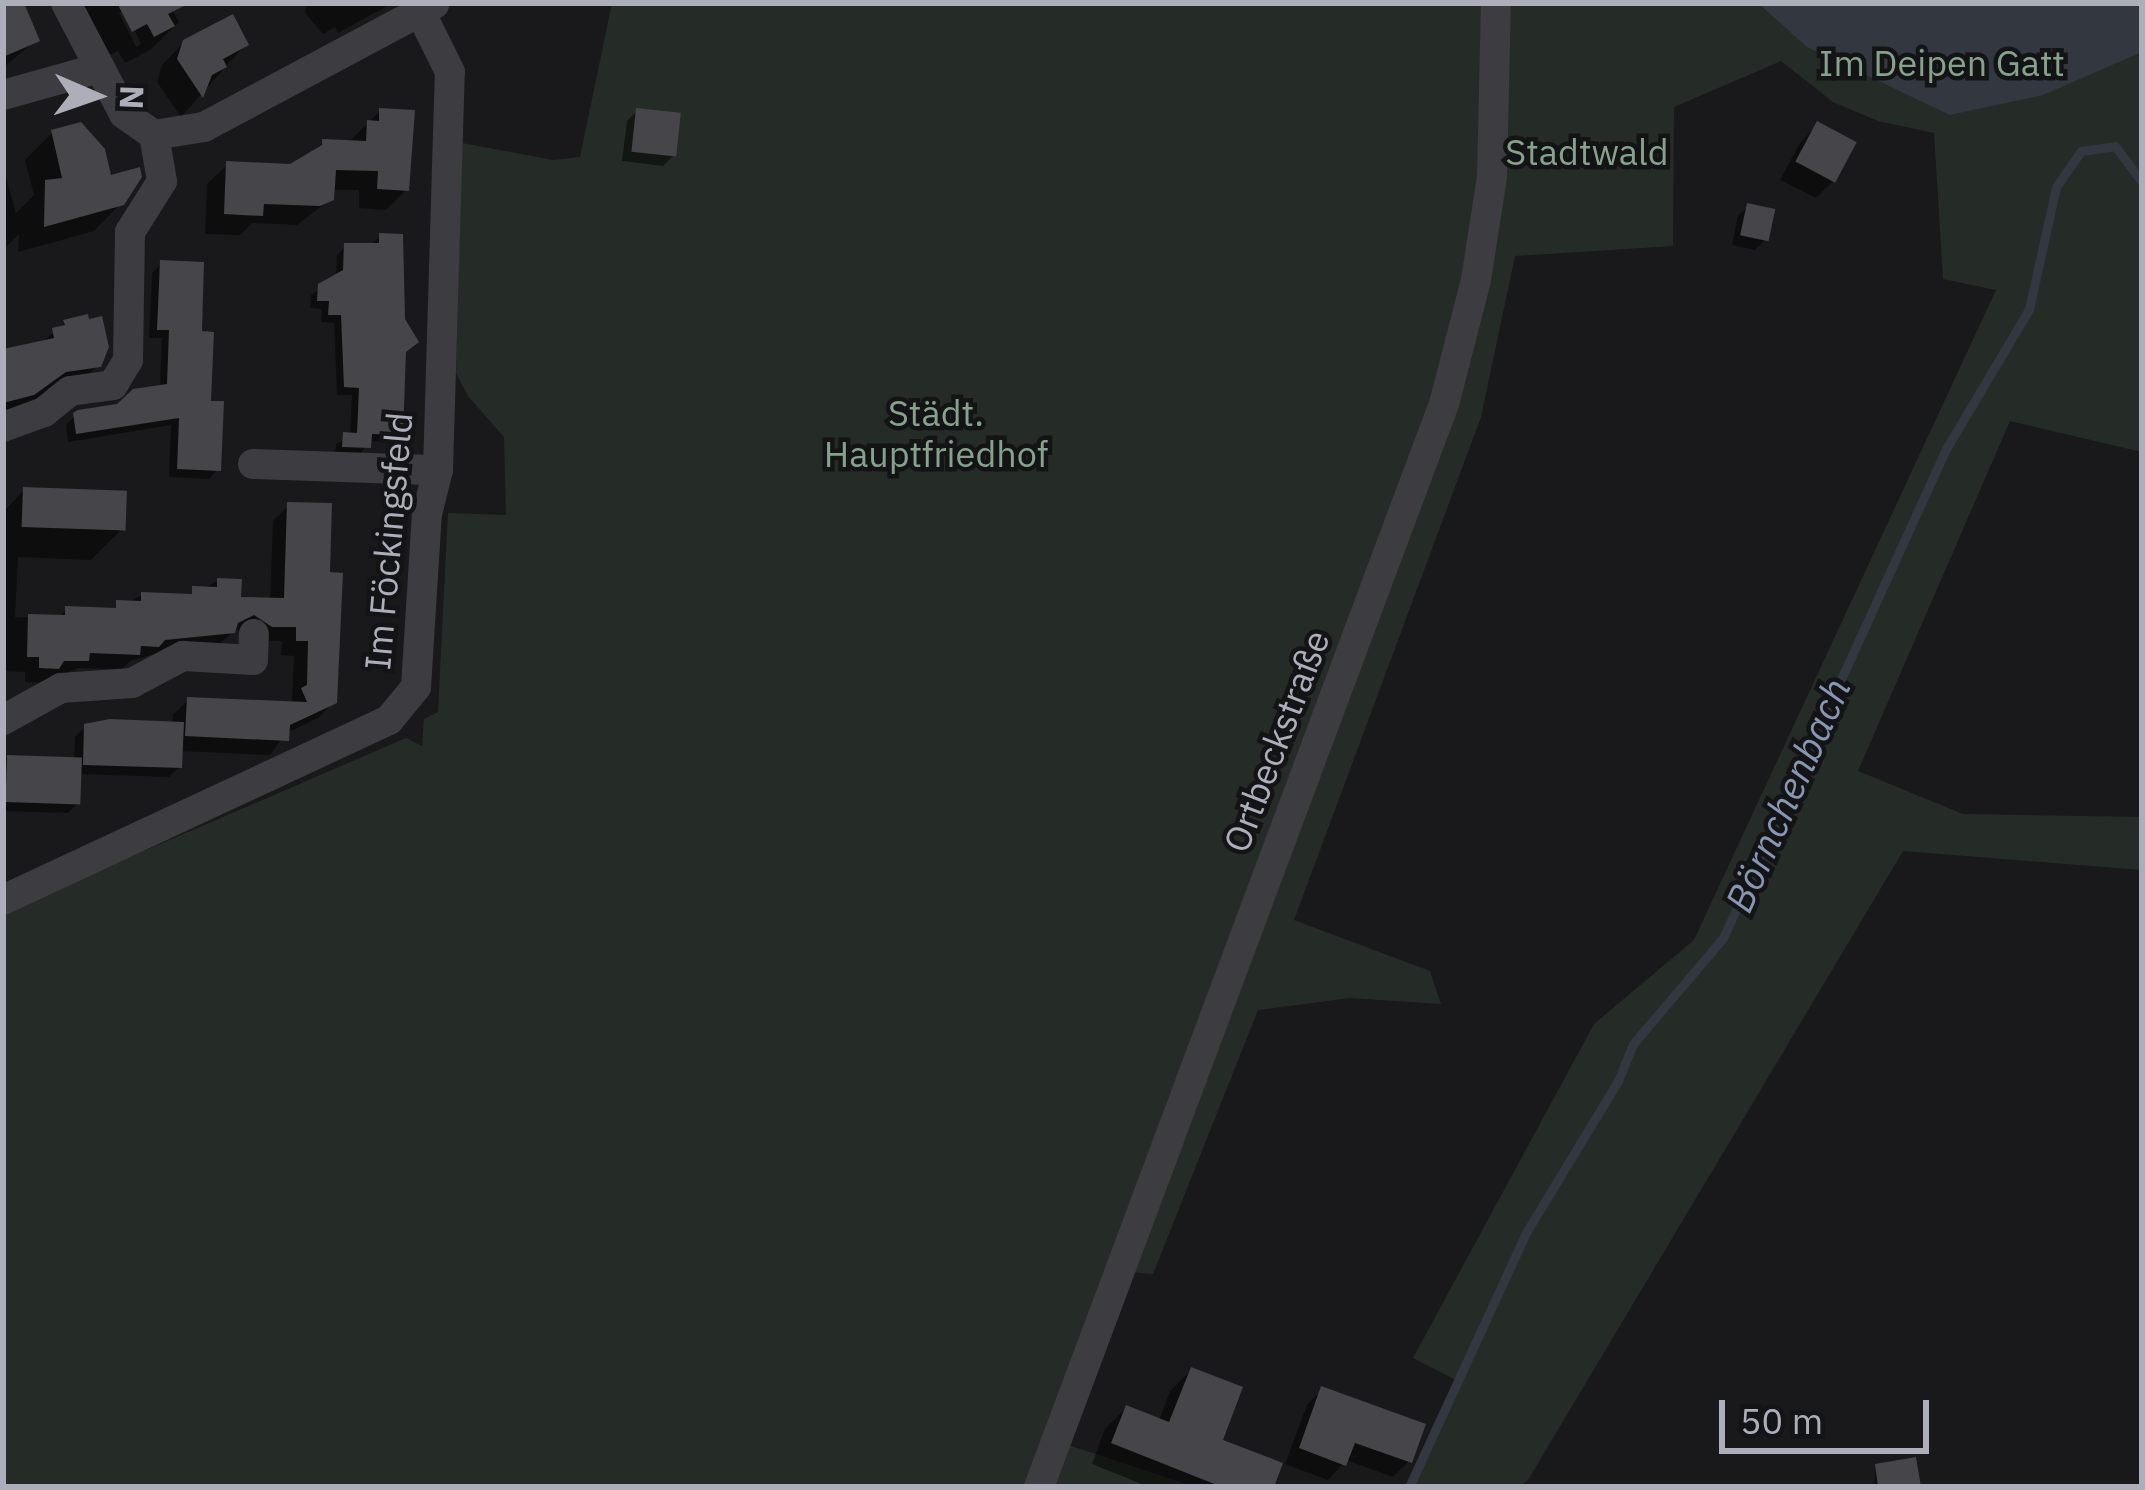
<!DOCTYPE html>
<html>
<head>
<meta charset="utf-8">
<style>
  body { margin:0 }
  #map { position:relative; width:2145px; height:1490px; overflow:hidden; background:#19191b; font-family:"IBM Plex Sans",sans-serif }
  div>[style] { position:absolute }
  [style*='--x'] { left:calc(var(--x)*1px); top:calc(var(--y)*1px); width:calc(var(--w)*1px); rotate:calc(var(--a)*1deg) }
  .green>* { inset:0; background:#252c27 }
  .water>* { inset:0; background:#323740 }
  .shadow>* { inset:0; background:#0007 }
  .stream>* { height:9px; margin:-4.5px; padding:0 4.5px; transform-origin:4.5px; border-radius:4.5px; background:#323740 }
  .building>* { inset:0; background:#46464a; transform-origin:0 0 }
  .minor>* { height:30px; margin:-15px; padding:0 15px; transform-origin:15px; border-radius:15px; background:#3c3c41 }
  span { translate:-50% -50%; white-space:nowrap; text-align:center; line-height:1.15; -webkit-text-stroke:9px #141416; paint-order:stroke }
  .park-label { font-size:36px; color:#85a28c }
  .street-label { font-size:36px; color:#acaeb9 }
  .water-label { font-size:39px; color:#8796b1; font-style:italic }
  .frame { position:absolute; inset:0; border:6px solid #acaeb9; pointer-events:none }
  .north { position:absolute; left:36px; top:36px; width:120px; height:120px; -webkit-text-stroke:9px #141416; paint-order:stroke; rotate:92deg; font-size:33px; font-weight:700; line-height:48px; text-align:center; color:#acaeb9 }
  .north::after { content:''; display:block; margin:auto; width:42px; height:54px; background:#acaeb9; clip-path:polygon(50% 0,100% 100%,50% 72%,0 100%) }
  .scale { position:absolute; left:1719px; top:1400px; width:210px; height:54px; box-sizing:border-box; border:6px solid #acaeb9; border-top:0; padding-left:15px; font-size:36px; line-height:42px; white-space:nowrap; color:#acaeb9; -webkit-text-stroke:9px #141416; paint-order:stroke }
</style>
</head>
<body>
<div id="map">
  <div class="green">
    <i style="clip-path:polygon(612px 3px,2142px 3px,2142px 452px,2010px 421px,1858px 771px,1963px 814px,2142px 817px,2142px 870px,1903px 851px,1528px 1480px,1518px 1487px,1406px 1487px,1456px 1380px,1413px 1358px,1594px 1024px,1694px 940px,1996px 290px,1943px 279px,1934px 133px,1878px 121px,1833px 102px,1781px 61px,1674px 107px,1673px 246px,1515px 256px,1481px 417px,1294px 920px,1430px 971px,1441px 1004px,1350px 998px,1258px 1010px,1153px 1274px,1130px 1272px,1031px 1487px,3px 1487px,3px 912px,406px 738px,422px 746px,424px 719px,438px 712px,448px 513px,506px 515px,504px 437px,468px 396px,456px 373px,462px 143px,553px 160px,580px 157px)"></i>
    <i style="clip-path:polygon(1062px 1443px,1196px 1487px,1043px 1487px)"></i>
  </div>
  <div class="water">
    <i style="clip-path:polygon(1758px 3px,2142px 3px,2142px 52px,2043px 95px,1950px 115px,1807px 47px)"></i>
  </div>
  <div class="shadow">
    <i style="clip-path:polygon(3px 3px,18px 3px,36px 40px,3px 68px)"></i>
    <i style="clip-path:polygon(evenodd,77px 3px,169px 3px,179px 22px,150px 50px,125px 63px,118px 51px,103px 58px,77px 3px,119px 12px,126px 12px,141px 44px,136px 47px,119px 12px)"></i>
    <i style="clip-path:polygon(307px 3px,392px 3px,338px 33px,335px 27px,323px 34px,305px 13px)"></i>
    <i style="clip-path:polygon(184px 42px,246px 44px,181px 117px,157px 82px,162px 65px)"></i>
    <i style="clip-path:polygon(380px 111px,406px 190px,386px 210px,359px 208px,359px 190px,332px 190px,331px 199px,297px 225px,252px 223px,240px 235px,205px 234px,207px 184px,228px 164px,299px 165px,324px 142px,348px 143px)"></i>
    <i style="clip-path:polygon(637px 111px,673px 156px,663px 166px,622px 161px,627px 121px)"></i>
    <i style="clip-path:polygon(1817px 125px,1833px 181px,1816px 198px,1780px 180px,1800px 143px)"></i>
    <i style="clip-path:polygon(52px 133px,109px 178px,121px 203px,94px 231px,18px 252px,19px 234px,3px 250px,3px 167px,16px 213px,34px 195px,25px 160px)"></i>
    <i style="clip-path:polygon(1748px 206px,1765px 240px,1755px 250px,1732px 245px,1738px 216px)"></i>
    <i style="clip-path:polygon(380px 236px,403px 353px,400px 434px,392px 442px,369px 441px,360px 455px,335px 455px,336px 444px,350px 436px,352px 395px,337px 395px,334px 323px,321px 322px,322px 309px,310px 308px,311px 295px,336px 277px,337px 255px,346px 246px,372px 244px)"></i>
    <i style="clip-path:polygon(161px 264px,199px 334px,218px 469px,209px 479px,169px 477px,171px 425px,68px 442px,66px 425px,79px 412px,118px 407px,160px 388px,162px 338px,149px 338px,152px 273px)"></i>
    <i style="clip-path:polygon(65px 323px,98px 365px,67px 397px,3px 423px,3px 352px,40px 344px)"></i>
    <i style="clip-path:polygon(24px 490px,122px 529px,91px 560px,18px 557px,15px 617px,58px 618px,67px 609px,110px 611px,142px 595px,185px 597px,218px 581px,238px 600px,270px 601px,273px 521px,289px 505px,327px 575px,334px 702px,318px 718px,286px 733px,270px 755px,180px 751px,179px 767px,169px 777px,79px 774px,78px 803px,68px 813px,3px 811px,3px 758px,74px 761px,75px 737px,85px 727px,172px 725px,173px 715px,188px 700px,292px 701px,294px 656px,281px 655px,282px 641px,255px 641px,236px 629px,216px 647px,165px 651px,130px 661px,122px 669px,78px 668px,45px 683px,25px 682px,25px 672px,3px 671px,3px 512px)"></i>
    <i style="clip-path:polygon(1191px 1370px,1219px 1441px,1270px 1487px,1149px 1487px,1092px 1464px,1105px 1429px,1126px 1408px,1159px 1421px,1170px 1391px)"></i>
    <i style="clip-path:polygon(1322px 1390px,1409px 1461px,1393px 1477px,1346px 1460px,1328px 1480px,1285px 1464px,1307px 1405px)"></i>
    <i style="clip-path:polygon(1876px 1466px,1918px 1487px,1874px 1487px)"></i>
  </div>
  <div class="stream">
    <i style="--x:1409;--y:1487;--w:282;--a:-65.3"></i>
    <i style="--x:1527;--y:1231;--w:175;--a:-58.8"></i>
    <i style="--x:1618;--y:1081;--w:40;--a:-68"></i>
    <i style="--x:1633;--y:1044;--w:139;--a:-49.7"></i>
    <i style="--x:1723;--y:938;--w:537;--a:-65.49"></i>
    <i style="--x:1946;--y:449;--w:163;--a:-59.3"></i>
    <i style="--x:2029;--y:309;--w:125;--a:-77.5"></i>
    <i style="--x:2056;--y:187;--w:44;--a:-55.2"></i>
    <i style="--x:2081;--y:151;--w:34;--a:-8"></i>
    <i style="--x:2115;--y:146;--w:45;--a:53.1"></i>
  </div>
  <div class="building">
    <i style="clip-path:polygon(3px 3px,24px 3px,40px 41px,3px 57px)"></i>
    <i style="clip-path:polygon(117px 3px,190px 3px,168px 14px,175px 26px,154px 37px,147px 24px,132px 32px)"></i>
    <i style="clip-path:polygon(233px 14px,249px 45px,223px 59px,227px 67px,212px 75px,203px 98px,177px 59px,183px 40px)"></i>
    <i style="clip-path:polygon(379px 108px,415px 110px,409px 191px,377px 189px,378px 171px,336px 170px,334px 200px,320px 206px,264px 204px,263px 216px,224px 214px,226px 161px,290px 164px,322px 145px,322px 139px,366px 141px,367px 120px,379px 121px)"></i>
    <i style="left:636px;top:108px;width:45px;height:44px;rotate:6deg"></i>
    <i style="left:1817px;top:121px;width:45px;height:46px;rotate:28deg"></i>
    <i style="clip-path:polygon(81px 122px,105px 149px,111px 175px,140px 167px,142px 177px,124px 205px,44px 227px,45px 180px,62px 178px,51px 130px)"></i>
    <i style="left:1747px;top:203px;width:29px;height:33px;rotate:12deg"></i>
    <i style="clip-path:polygon(379px 233px,403px 234px,405px 319px,419px 342px,406px 352px,403px 435px,372px 434px,371px 448px,342px 447px,343px 432px,357px 433px,359px 388px,344px 387px,341px 315px,328px 315px,329px 301px,317px 301px,318px 284px,343px 270px,344px 243px,379px 243px)"></i>
    <i style="clip-path:polygon(160px 260px,204px 262px,202px 331px,214px 332px,211px 401px,224px 401px,221px 471px,177px 469px,179px 418px,76px 434px,73px 413px,78px 410px,117px 404px,133px 389px,167px 384px,169px 330px,157px 330px)"></i>
    <i style="clip-path:polygon(88px 314px,89px 319px,102px 316px,109px 347px,101px 367px,66px 372px,34px 395px,3px 403px,3px 349px,54px 338px,52px 328px,65px 325px,63px 320px)"></i>
    <i style="left:23px;top:487px;width:104px;height:40px;rotate:2deg"></i>
    <i style="clip-path:polygon(287px 502px,332px 503px,330px 572px,343px 573px,337px 703px,290px 725px,289px 741px,185px 736px,187px 697px,307px 702px,301px 688px,307px 685px,308px 641px,296px 641px,296px 627px,272px 627px,254px 615px,238px 623px,235px 633px,165px 640px,159px 647px,141px 646px,140px 655px,90px 653px,89px 661px,64px 661px,59px 669px,39px 668px,39px 657px,27px 657px,28px 614px,65px 615px,65px 606px,116px 608px,116px 600px,141px 601px,141px 592px,192px 594px,192px 586px,217px 587px,217px 578px,242px 579px,241px 597px,284px 598px)"></i>
    <i style="clip-path:polygon(110px 719px,184px 722px,182px 768px,83px 765px,84px 724px)"></i>
    <i style="left:7px;top:755px;width:75px;height:47px;rotate:2deg"></i>
    <i style="clip-path:polygon(1191px 1367px,1243px 1387px,1223px 1440px,1283px 1463px,1274px 1487px,1222px 1487px,1111px 1443px,1126px 1405px,1169px 1422px)"></i>
    <i style="clip-path:polygon(1321px 1386px,1426px 1424px,1412px 1463px,1355px 1443px,1346px 1466px,1299px 1448px)"></i>
    <i style="clip-path:polygon(1916px 1457px,1921px 1487px,1878px 1487px,1875px 1464px)"></i>
  </div>
  <div class="minor">
    <i style="--x:66;--y:3;--w:125;--a:62.4"></i>
    <i style="--x:124;--y:114;--w:37;--a:35"></i>
    <i style="--x:154;--y:135;--w:51;--a:-9.1"></i>
    <i style="--x:204;--y:127;--w:261;--a:-28.1"></i>
    <i style="--x:3;--y:95;--w:97;--a:-15.6"></i>
    <i style="--x:3;--y:427;--w:44;--a:-20.1"></i>
    <i style="--x:44;--y:412;--w:33;--a:-39"></i>
    <i style="--x:70;--y:391;--w:43;--a:-7.9"></i>
    <i style="--x:113;--y:385;--w:29;--a:-59"></i>
    <i style="--x:128;--y:360;--w:128;--a:-89.1"></i>
    <i style="--x:130;--y:232;--w:60;--a:-57.9"></i>
    <i style="--x:162;--y:181;--w:47;--a:-99.9"></i>
    <i style="--x:253;--y:464;--w:185;--a:1.9"></i>
    <i style="--x:3;--y:720;--w:66;--a:-28.9"></i>
    <i style="--x:61;--y:688;--w:71;--a:-4"></i>
    <i style="--x:132;--y:683;--w:58;--a:-27.9"></i>
    <i style="--x:183;--y:656;--w:70;--a:3.3"></i>
    <i style="--x:253;--y:660;--w:26;--a:-88"></i>
    <i style="--x:3;--y:900;--w:426;--a:-25"></i>
    <i style="--x:389;--y:720;--w:43;--a:-50.7"></i>
    <i style="--x:416;--y:687;--w:173;--a:-86.4"></i>
    <i style="--x:427;--y:514;--w:45;--a:-76"></i>
    <i style="--x:438;--y:470;--w:398;--a:-88.3"></i>
    <i style="--x:450;--y:72;--w:66;--a:-116.2"></i>
    <i style="--x:1039;--y:1487;--w:1156;--a:-69.5"></i>
    <i style="--x:1444;--y:404;--w:128;--a:-75.5"></i>
    <i style="--x:1476;--y:280;--w:104;--a:-81.2"></i>
    <i style="--x:1492;--y:177;--w:174;--a:-88.7"></i>
  </div>
  <div class="park-label">
    <span style="left:1942px;top:63px">Im Deipen Gatt</span>
    <span style="left:1587px;top:152px">Stadtwald</span>
    <span style="left:936px;top:433px">Städt.<br>Hauptfriedhof</span>
  </div>
  <div class="street-label">
    <span style="left:388px;top:541px;rotate:-85deg">Im Föckingsfeld</span>
    <span style="left:1276px;top:741px;rotate:-69deg">Ortbeckstraße</span>
  </div>
  <div class="water-label">
    <span style="left:1788px;top:795px;rotate:-66deg">Börnchenbach</span>
  </div>
  <div class="frame"></div>
  <div class="north">N</div>
  <div class="scale">50 m</div>
</div>
</body>
</html>
